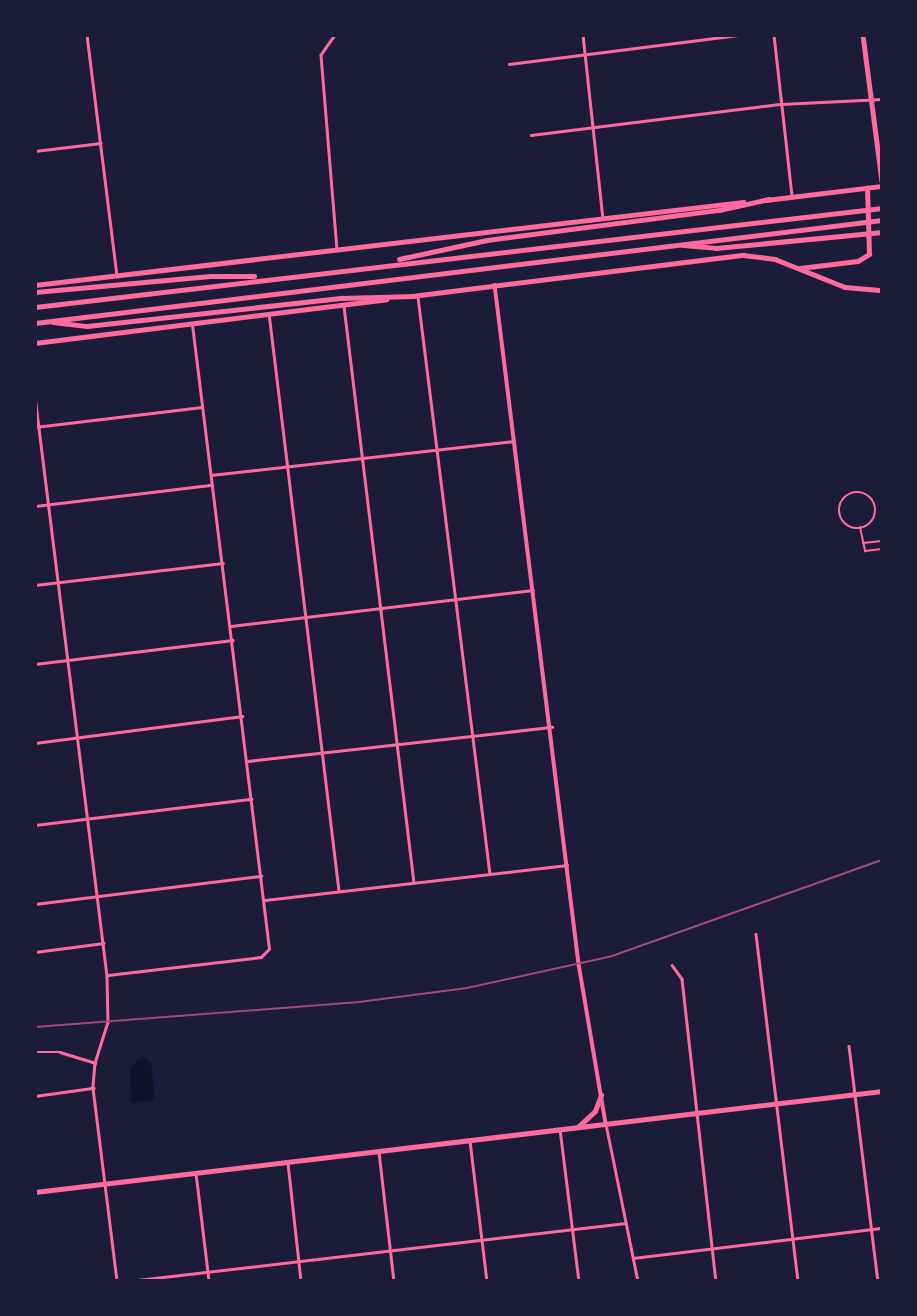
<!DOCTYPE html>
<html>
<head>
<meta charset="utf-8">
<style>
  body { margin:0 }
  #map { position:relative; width:917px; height:1316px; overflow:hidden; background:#1b1b3a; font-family:"Nunito Sans",sans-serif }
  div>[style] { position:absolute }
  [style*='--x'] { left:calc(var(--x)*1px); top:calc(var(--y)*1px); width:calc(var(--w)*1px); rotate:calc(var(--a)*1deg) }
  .water>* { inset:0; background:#12122b }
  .service>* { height:2px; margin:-1px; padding:0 1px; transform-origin:1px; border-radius:1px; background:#ff6b9d }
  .service>.ring { margin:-1px; padding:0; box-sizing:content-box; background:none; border:2px solid #ff6b9d; border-radius:50% }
  .minor>* { height:2.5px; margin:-1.25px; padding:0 1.25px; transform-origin:1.25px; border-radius:1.25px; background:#ff6b9d }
  .tertiary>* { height:3.5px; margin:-1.75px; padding:0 1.75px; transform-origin:1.75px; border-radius:1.75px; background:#ff6b9d }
  .secondary>* { height:4.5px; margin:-2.25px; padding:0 2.25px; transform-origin:2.25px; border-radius:2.25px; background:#ff6b9d }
  .motorway>* { height:5px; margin:-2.5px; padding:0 2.5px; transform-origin:2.5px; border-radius:2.5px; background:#ff6b9d }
  .rail>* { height:2px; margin:-1px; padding:0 1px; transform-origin:1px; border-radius:1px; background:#a44b75 }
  span { translate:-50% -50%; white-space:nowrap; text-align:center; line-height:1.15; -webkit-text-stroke:5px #1b1b3a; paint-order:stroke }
  .frame { position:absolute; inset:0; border:37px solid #1b1b3a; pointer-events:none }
</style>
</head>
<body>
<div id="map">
  <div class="water">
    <i style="clip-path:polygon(142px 1056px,151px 1063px,155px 1100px,131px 1103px,130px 1068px)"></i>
  </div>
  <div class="service">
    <i class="ring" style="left:839px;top:492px;width:34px;height:34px"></i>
    <i style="--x:860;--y:527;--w:25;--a:78"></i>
    <i style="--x:865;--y:551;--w:17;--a:-7"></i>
    <i style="--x:863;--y:543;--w:19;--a:-6"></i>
  </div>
  <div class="minor">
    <i style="--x:87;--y:35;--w:243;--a:82.9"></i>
    <i style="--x:335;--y:35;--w:24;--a:125"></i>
    <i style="--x:321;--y:55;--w:195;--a:85.3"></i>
    <i style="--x:583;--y:35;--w:185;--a:83.8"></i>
    <i style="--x:774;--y:35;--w:162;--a:83.6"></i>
    <i style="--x:509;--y:64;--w:231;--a:-7.2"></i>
    <i style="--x:531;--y:135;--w:252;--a:-7.1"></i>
    <i style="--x:781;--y:104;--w:101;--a:-2.8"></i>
    <i style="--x:35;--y:151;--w:66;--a:-6.9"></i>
    <i style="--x:418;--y:297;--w:581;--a:82.89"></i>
    <i style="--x:344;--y:306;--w:581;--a:83.08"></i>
    <i style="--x:269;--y:313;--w:582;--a:83.09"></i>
    <i style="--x:35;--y:396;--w:584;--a:82.92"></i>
    <i style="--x:107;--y:976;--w:46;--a:88.8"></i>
    <i style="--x:108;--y:1022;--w:43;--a:107.6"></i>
    <i style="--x:95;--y:1063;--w:25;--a:95"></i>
    <i style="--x:93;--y:1088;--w:194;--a:82.9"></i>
    <i style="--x:35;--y:427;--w:168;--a:-6.8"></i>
    <i style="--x:211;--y:475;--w:305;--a:-6.4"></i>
    <i style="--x:35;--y:506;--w:178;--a:-6.8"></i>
    <i style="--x:35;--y:585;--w:189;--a:-6.7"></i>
    <i style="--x:231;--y:626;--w:304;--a:-6.8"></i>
    <i style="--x:35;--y:664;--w:199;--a:-6.9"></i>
    <i style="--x:35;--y:743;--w:209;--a:-7.4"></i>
    <i style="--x:248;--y:761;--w:306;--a:-6.4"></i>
    <i style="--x:35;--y:825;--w:218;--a:-6.9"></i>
    <i style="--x:265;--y:900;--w:304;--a:-6.6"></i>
    <i style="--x:35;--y:904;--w:228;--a:-7.1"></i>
    <i style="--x:756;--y:934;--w:350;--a:83.1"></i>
    <i style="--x:35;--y:952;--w:69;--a:-7.5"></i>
    <i style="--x:672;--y:965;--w:17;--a:54"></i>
    <i style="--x:682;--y:979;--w:304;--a:83.6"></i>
    <i style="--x:108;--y:975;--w:154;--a:-6.7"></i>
    <i style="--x:261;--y:957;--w:11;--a:-45"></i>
    <i style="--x:269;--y:949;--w:629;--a:-97.03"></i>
    <i style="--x:849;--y:1046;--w:237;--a:83"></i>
    <i style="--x:35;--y:1052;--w:25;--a:0"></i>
    <i style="--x:60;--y:1052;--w:37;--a:17"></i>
    <i style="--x:35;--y:1096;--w:59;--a:-7.9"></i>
    <i style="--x:606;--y:1124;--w:160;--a:78.5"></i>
    <i style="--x:560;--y:1129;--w:153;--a:82.9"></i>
    <i style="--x:470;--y:1141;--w:141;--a:83.1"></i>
    <i style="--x:379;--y:1152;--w:130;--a:83.4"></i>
    <i style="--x:288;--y:1163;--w:119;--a:83.7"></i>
    <i style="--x:196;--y:1173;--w:109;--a:83.1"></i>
    <i style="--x:633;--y:1258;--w:251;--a:-6.9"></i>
    <i style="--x:129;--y:1281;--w:500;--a:-6.66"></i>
  </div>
  <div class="tertiary">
    <i style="--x:495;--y:285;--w:684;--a:82.95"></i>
    <i style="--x:579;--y:964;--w:162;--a:80.4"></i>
  </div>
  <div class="secondary">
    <i style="--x:863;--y:35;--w:147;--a:82.6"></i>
    <i style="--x:766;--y:200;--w:117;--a:-6.9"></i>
    <i style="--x:800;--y:268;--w:58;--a:-6.9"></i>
    <i style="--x:858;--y:261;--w:13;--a:-32"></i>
    <i style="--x:869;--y:254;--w:66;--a:-91.7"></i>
    <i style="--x:35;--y:285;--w:713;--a:-6.69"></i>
    <i style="--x:412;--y:296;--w:334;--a:-7.1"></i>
    <i style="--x:743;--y:255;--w:32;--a:7"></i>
    <i style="--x:775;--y:259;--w:75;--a:21.8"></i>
    <i style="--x:845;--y:287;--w:37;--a:5"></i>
    <i style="--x:35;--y:343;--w:354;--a:-7.1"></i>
    <i style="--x:578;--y:1127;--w:23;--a:-43"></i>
    <i style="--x:595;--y:1111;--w:17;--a:-69"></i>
    <i style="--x:35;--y:1192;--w:853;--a:-6.8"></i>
  </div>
  <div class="motorway">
    <i style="--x:683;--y:245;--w:33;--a:5"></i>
    <i style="--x:716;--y:248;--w:167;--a:-5.5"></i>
    <i style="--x:399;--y:259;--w:90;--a:-12.2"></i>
    <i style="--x:487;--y:240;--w:234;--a:-7.4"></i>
    <i style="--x:719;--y:210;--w:51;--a:-12.4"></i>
    <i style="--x:35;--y:292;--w:176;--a:-5.2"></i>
    <i style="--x:210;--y:276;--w:44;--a:0"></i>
    <i style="--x:35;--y:307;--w:853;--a:-6.67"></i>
    <i style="--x:53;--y:322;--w:34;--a:7"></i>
    <i style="--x:87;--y:326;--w:257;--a:-6.3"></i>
    <i style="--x:342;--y:298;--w:71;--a:-1.6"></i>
    <i style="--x:35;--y:323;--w:853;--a:-6.93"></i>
  </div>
  <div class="rail">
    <i style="--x:35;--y:1027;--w:325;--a:-4.4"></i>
    <i style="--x:359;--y:1002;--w:109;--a:-7.4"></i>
    <i style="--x:467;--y:988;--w:148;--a:-12.4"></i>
    <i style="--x:612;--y:956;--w:287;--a:-19.6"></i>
  </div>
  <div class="frame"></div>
</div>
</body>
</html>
